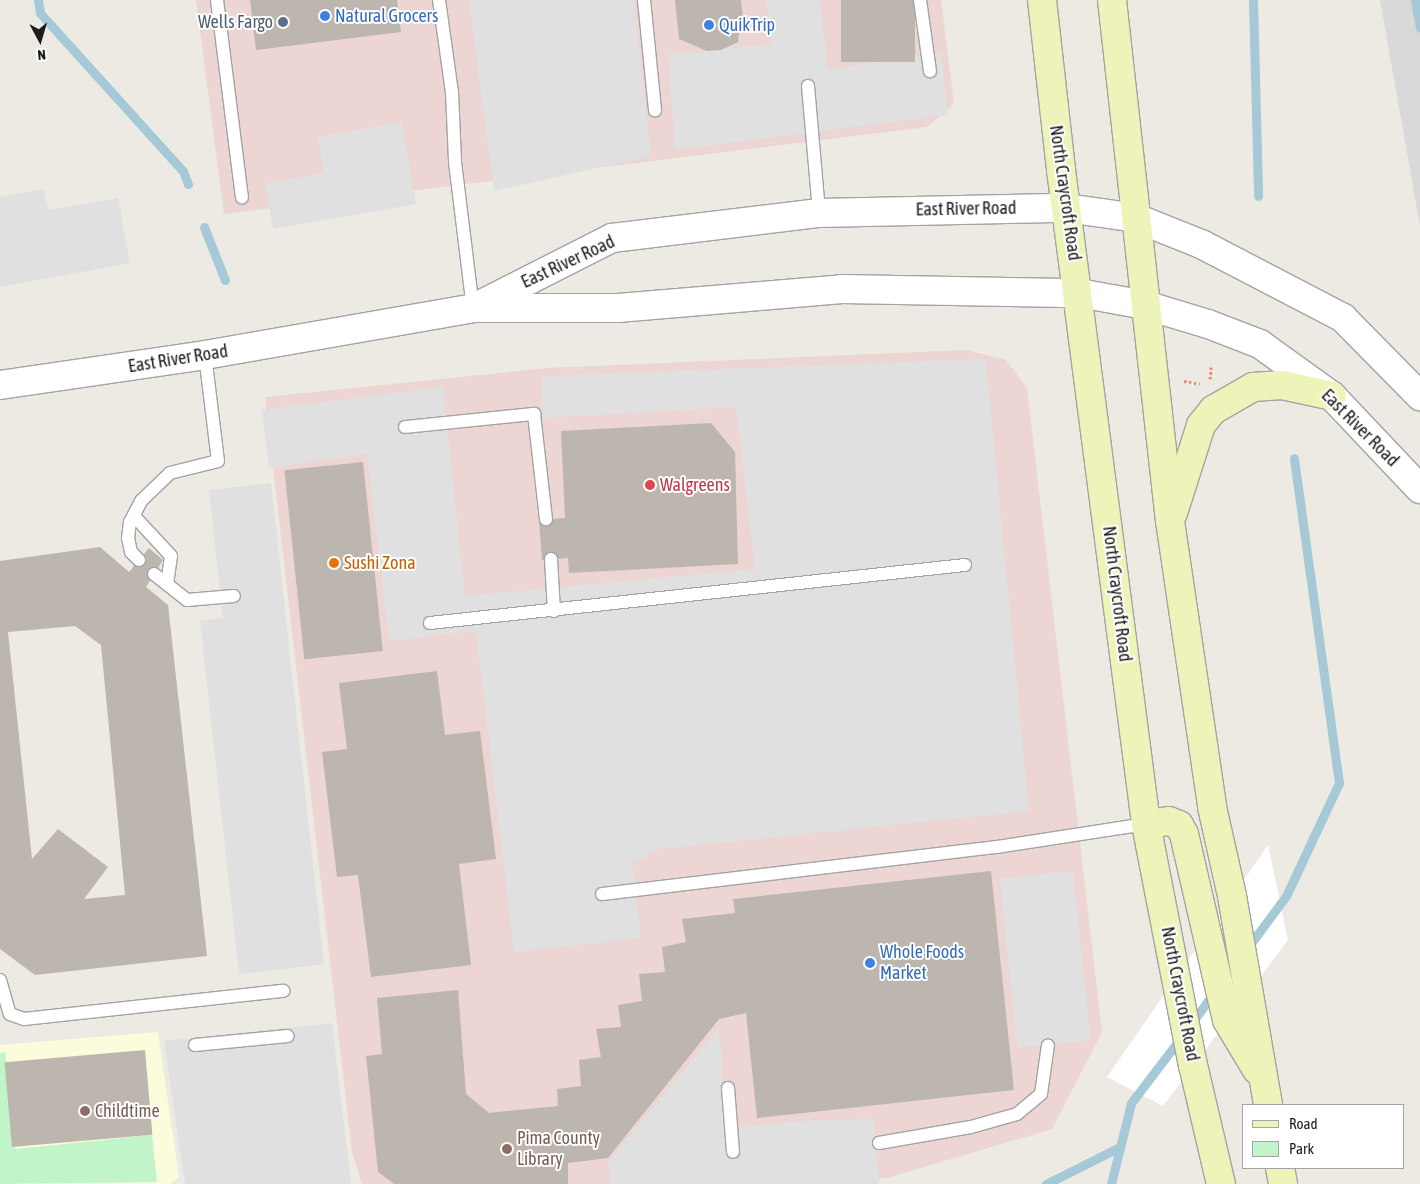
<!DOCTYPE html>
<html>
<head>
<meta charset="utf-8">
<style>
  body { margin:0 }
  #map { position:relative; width:1420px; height:1184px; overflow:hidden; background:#eceae2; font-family:"Asap Condensed",sans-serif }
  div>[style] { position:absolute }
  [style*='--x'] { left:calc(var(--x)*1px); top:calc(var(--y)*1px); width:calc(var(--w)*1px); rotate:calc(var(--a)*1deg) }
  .residential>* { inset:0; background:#dad9d9 }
  .commercial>* { inset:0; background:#ecd5d2 }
  .education>* { inset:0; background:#fafcdc }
  .park>* { inset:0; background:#c1f4c8 }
  .parking>* { inset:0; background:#e0e0e0; transform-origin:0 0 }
  .pier>* { inset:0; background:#fff }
  .stream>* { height:9px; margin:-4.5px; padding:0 4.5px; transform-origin:4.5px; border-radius:4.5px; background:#a5c9d7 }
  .building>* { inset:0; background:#bcb6af; transform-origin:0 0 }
  .path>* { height:3px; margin-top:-1.5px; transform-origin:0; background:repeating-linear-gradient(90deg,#ee8571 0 2.5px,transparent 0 5px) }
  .roads { filter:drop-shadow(1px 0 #a3a3a3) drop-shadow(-1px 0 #a3a3a3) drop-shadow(0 1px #a3a3a3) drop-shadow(0 -1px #a3a3a3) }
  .service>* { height:12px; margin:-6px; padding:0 6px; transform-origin:6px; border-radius:6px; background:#fff }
  .tertiary>* { height:28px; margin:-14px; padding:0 14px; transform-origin:14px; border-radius:14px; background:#fff }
  .secondary>* { height:28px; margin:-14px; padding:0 14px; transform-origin:14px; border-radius:14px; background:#eef4b9 }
  .dots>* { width:14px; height:14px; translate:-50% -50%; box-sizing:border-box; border:2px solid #fff; border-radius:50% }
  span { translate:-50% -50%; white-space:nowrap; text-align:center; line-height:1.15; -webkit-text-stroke:4px #fff; paint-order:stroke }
  .shop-label { font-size:18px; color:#366cbe }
  .left { translate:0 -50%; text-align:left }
  .service-label { font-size:18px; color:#4e5e75 }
  .right { translate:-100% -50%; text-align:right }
  .street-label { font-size:18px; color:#1c1c1c }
  .health-label { font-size:18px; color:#be3a42 }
  .food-label { font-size:18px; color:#c56008 }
  .education-label { font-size:18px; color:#785e54 }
  .legend { position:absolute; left:1242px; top:1104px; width:162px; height:65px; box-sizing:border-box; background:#fff; border:1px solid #a4a4a4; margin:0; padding:6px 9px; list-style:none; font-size:15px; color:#1c1c1c }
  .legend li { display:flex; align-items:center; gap:10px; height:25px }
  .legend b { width:25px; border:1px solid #a4a4a4 }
  .north { position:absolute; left:15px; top:15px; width:50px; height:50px; -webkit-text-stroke:4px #fff; paint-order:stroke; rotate:174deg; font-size:14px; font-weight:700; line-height:20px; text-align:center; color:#1c1c1c }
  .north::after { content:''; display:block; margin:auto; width:18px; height:22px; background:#1c1c1c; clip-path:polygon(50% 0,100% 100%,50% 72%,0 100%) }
</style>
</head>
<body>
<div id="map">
  <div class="residential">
    <i style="clip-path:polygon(1380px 0,1420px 0,1420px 226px)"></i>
  </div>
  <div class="commercial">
    <i style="clip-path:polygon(196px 0,941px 0,954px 104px,927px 127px,224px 214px)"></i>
    <i style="clip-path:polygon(966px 350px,1006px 360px,1027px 388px,1102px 1032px,1052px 1129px,887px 1178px,818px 1184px,362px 1184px,352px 1152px,265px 397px,548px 368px)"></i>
  </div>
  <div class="education">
    <i style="clip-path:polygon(158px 1032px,179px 1177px,170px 1184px,0 1184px,0 1045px)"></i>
  </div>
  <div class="park">
    <i style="clip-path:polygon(5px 1052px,15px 1149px,152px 1135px,157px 1182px,0 1184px,0 1053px)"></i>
  </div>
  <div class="parking">
    <i style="clip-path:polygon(469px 0,634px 0,651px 156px,494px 191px)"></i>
    <i style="clip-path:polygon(766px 0,820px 0,828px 69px,941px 53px,948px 115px,675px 150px,668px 55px,772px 44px)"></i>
    <i style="clip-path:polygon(402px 122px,416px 204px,273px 229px,265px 183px,324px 173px,318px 137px)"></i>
    <i style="clip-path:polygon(44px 189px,48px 210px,118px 198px,130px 263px,0 287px,0 197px)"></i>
    <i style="clip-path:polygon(986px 359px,1029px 811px,659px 849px,632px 863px,641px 938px,514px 952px,476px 631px,389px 641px,367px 454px,269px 468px,262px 410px,443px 387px,465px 596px,755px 569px,736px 407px,542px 418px,542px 376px)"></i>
    <i style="clip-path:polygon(271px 483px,324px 964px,239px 974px,200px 621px,223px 618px,209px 490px)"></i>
    <i style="left:1073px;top:871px;width:170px;height:74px;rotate:84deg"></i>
    <i style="clip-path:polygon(332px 1023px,351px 1184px,185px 1184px,164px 1041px)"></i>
    <i style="clip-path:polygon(719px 1028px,727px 1128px,800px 1121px,874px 1119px,879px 1184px,610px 1184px,608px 1162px)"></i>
  </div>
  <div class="pier">
    <i style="clip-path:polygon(1268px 845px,1288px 940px,1163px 1106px,1107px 1077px)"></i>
  </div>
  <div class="stream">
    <i style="--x:38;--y:0;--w:13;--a:81"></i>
    <i style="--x:40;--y:13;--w:213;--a:47.9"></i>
    <i style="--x:183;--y:171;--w:14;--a:69"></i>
    <i style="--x:1253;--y:0;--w:196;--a:88.5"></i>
    <i style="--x:1415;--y:0;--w:28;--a:80"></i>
    <i style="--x:204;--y:227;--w:57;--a:68.4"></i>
    <i style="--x:1246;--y:950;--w:67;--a:-53.5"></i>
    <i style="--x:1286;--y:896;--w:125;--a:-64.9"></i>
    <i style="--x:1339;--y:783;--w:328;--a:-97.9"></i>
    <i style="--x:1191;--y:1024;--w:39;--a:-54"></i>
    <i style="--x:1046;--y:1184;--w:83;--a:-26.6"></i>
    <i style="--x:1111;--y:1184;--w:83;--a:-76.1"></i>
    <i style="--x:1131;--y:1103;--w:84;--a:-52.7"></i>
  </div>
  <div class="building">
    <i style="clip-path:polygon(250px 0,397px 0,401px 32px,256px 50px)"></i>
    <i style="clip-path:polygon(675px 0,741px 0,743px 18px,740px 19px,738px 42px,721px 50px,707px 51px,679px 39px)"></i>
    <i style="left:841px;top:0;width:74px;height:62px"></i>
    <i style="clip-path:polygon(711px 423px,735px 452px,738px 564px,569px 573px,568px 558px,542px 560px,539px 520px,565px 518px,561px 431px)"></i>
    <i style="left:363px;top:462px;width:190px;height:79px;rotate:84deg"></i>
    <i style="clip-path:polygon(evenodd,100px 547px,129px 572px,149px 548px,163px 560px,146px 587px,168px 605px,207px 956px,35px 975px,0 949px,0 561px,100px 547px,75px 626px,101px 645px,125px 895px,84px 899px,108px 867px,58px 829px,32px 859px,8px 632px,75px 626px)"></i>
    <i style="clip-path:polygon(437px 671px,445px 735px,480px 731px,496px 859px,459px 864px,471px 965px,371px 977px,358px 875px,337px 877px,322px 752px,347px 749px,339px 683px)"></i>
    <i style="clip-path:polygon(991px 871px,1014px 1090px,757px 1118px,746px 1013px,719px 1019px,608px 1158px,568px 1163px,568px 1184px,394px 1184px,378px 1172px,366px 1056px,382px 1054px,377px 998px,458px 990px,466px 1094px,489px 1113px,558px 1106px,557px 1089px,581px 1086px,579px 1060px,601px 1057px,596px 1029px,621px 1027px,618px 1005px,642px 1001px,639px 974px,665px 972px,662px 947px,686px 942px,682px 919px,735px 913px,733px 899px)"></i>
    <i style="left:145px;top:1050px;width:85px;height:141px;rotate:85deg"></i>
  </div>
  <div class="path">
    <i style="--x:1210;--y:379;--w:12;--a:-85"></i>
    <i style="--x:1184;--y:381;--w:16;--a:11"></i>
  </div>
  <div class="roads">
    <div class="service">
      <i style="--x:217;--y:0;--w:199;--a:82.8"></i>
      <i style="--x:439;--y:0;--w:93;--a:82"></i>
      <i style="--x:452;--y:92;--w:70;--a:87.5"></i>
      <i style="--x:455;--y:162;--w:147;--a:83"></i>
      <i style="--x:644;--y:0;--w:111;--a:84.3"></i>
      <i style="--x:920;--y:0;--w:72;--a:82"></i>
      <i style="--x:808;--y:86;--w:127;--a:85"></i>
      <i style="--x:405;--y:427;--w:130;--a:-5.8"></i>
      <i style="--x:534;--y:414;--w:106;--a:83.5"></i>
      <i style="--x:134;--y:516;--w:54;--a:47.2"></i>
      <i style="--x:171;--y:556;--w:28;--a:98"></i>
      <i style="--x:551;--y:559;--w:52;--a:86.7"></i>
      <i style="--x:139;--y:560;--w:11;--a:-135"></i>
      <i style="--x:131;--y:552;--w:14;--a:-102"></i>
      <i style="--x:128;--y:538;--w:16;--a:-83"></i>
      <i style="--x:130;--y:522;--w:24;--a:-62"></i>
      <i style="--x:141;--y:501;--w:40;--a:-44"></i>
      <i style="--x:170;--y:473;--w:49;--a:-14"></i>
      <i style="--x:218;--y:461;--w:107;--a:-97"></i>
      <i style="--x:154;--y:574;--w:42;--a:38.2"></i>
      <i style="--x:187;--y:600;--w:47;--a:-4.9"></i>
      <i style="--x:430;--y:623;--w:538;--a:-6.19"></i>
      <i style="--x:602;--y:894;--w:398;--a:-6.8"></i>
      <i style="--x:997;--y:847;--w:151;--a:-8.8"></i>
      <i style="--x:0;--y:980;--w:35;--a:74"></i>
      <i style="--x:10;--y:1014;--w:15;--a:20"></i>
      <i style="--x:24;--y:1019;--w:261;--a:-6.2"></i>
      <i style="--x:195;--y:1045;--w:93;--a:-5.5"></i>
      <i style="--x:728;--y:1088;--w:64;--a:85.5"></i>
      <i style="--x:879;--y:1143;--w:93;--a:-9.9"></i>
      <i style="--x:971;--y:1127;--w:48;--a:-15.8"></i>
      <i style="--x:1017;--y:1114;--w:31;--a:-40"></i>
      <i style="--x:1041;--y:1094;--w:49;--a:-81.9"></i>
    </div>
    <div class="tertiary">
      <i style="--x:478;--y:306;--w:150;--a:-26.9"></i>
      <i style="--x:612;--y:238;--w:209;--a:-6.9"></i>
      <i style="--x:819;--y:213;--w:247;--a:-1.2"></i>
      <i style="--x:1066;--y:208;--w:71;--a:8.1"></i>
      <i style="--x:1136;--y:218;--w:72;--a:21.9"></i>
      <i style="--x:1203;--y:245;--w:158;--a:27.5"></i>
      <i style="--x:1343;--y:318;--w:110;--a:45.4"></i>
      <i style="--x:0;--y:385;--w:207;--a:-8.3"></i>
      <i style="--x:205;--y:355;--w:272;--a:-9.9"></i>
      <i style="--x:473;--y:308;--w:145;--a:0"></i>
      <i style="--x:618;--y:308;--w:225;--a:-4.8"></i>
      <i style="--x:842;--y:289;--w:237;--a:1"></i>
      <i style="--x:1079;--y:293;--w:67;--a:10.3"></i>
      <i style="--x:1145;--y:305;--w:66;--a:16.8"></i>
      <i style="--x:1208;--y:324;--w:56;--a:21"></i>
      <i style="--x:1260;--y:344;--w:89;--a:35.8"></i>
      <i style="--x:1332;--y:396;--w:128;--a:46.6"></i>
    </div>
    <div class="secondary">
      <i style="--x:1042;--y:0;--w:171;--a:83.6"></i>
      <i style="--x:1061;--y:170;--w:660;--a:82.59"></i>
      <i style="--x:1146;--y:824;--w:246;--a:79"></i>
      <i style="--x:1193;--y:1065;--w:122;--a:76.8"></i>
      <i style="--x:1112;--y:0;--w:524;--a:83.65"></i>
      <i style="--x:1170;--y:521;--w:289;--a:81.6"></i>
      <i style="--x:1212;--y:807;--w:91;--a:77.3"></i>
      <i style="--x:1232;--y:896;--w:212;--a:80.2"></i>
      <i style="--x:1173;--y:513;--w:92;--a:-72.3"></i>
      <i style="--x:1201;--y:425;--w:19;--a:-51"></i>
      <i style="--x:1213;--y:410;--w:46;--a:-29.9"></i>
      <i style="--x:1253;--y:387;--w:29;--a:-4"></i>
      <i style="--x:1282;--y:385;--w:51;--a:12.4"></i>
      <i style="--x:1146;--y:824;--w:23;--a:-7"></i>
      <i style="--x:1169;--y:821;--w:11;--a:22"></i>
      <i style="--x:1179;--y:825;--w:10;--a:61"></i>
      <i style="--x:1184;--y:834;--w:191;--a:77"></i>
      <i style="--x:1227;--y:1020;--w:58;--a:59"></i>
      <i style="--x:1280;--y:1168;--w:16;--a:79"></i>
    </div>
  </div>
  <div class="dots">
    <i style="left:325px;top:16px;background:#3f7fe0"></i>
    <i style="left:283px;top:22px;background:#5c6f8a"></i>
    <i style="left:709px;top:25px;background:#3f7fe0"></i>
    <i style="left:650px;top:485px;background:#e0444e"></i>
    <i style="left:334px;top:563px;background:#e8710a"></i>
    <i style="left:870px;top:963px;background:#3f7fe0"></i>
    <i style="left:85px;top:1111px;background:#8d6e63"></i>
    <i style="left:507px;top:1149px;background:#8d6e63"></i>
  </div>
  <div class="shop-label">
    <span class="left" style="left:335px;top:16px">Natural Grocers</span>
    <span class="left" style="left:719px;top:25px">QuikTrip</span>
    <span class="left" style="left:880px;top:963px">Whole Foods<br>Market</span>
  </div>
  <div class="service-label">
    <span class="right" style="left:273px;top:22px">Wells Fargo</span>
  </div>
  <div class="street-label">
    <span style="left:1065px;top:193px;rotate:82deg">North Craycroft Road</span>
    <span style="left:966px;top:209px;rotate:-1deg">East River Road</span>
    <span style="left:568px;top:262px;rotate:-25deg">East River Road</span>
    <span style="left:178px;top:359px;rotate:-9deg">East River Road</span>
    <span style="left:1360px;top:428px;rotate:45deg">East River Road</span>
    <span style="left:1117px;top:594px;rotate:83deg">North Craycroft Road</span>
    <span style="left:1180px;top:994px;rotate:79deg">North Craycroft Road</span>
  </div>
  <div class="health-label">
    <span class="left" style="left:660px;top:485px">Walgreens</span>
  </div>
  <div class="food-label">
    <span class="left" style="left:344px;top:563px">Sushi Zona</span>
  </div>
  <div class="education-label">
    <span class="left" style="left:95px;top:1111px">Childtime</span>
    <span class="left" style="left:517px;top:1149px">Pima County<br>Library</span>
  </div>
  <ul class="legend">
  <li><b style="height:6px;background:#eef4b9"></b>Road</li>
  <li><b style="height:14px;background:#c1f4c8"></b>Park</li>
  </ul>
  <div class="north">N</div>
</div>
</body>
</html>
